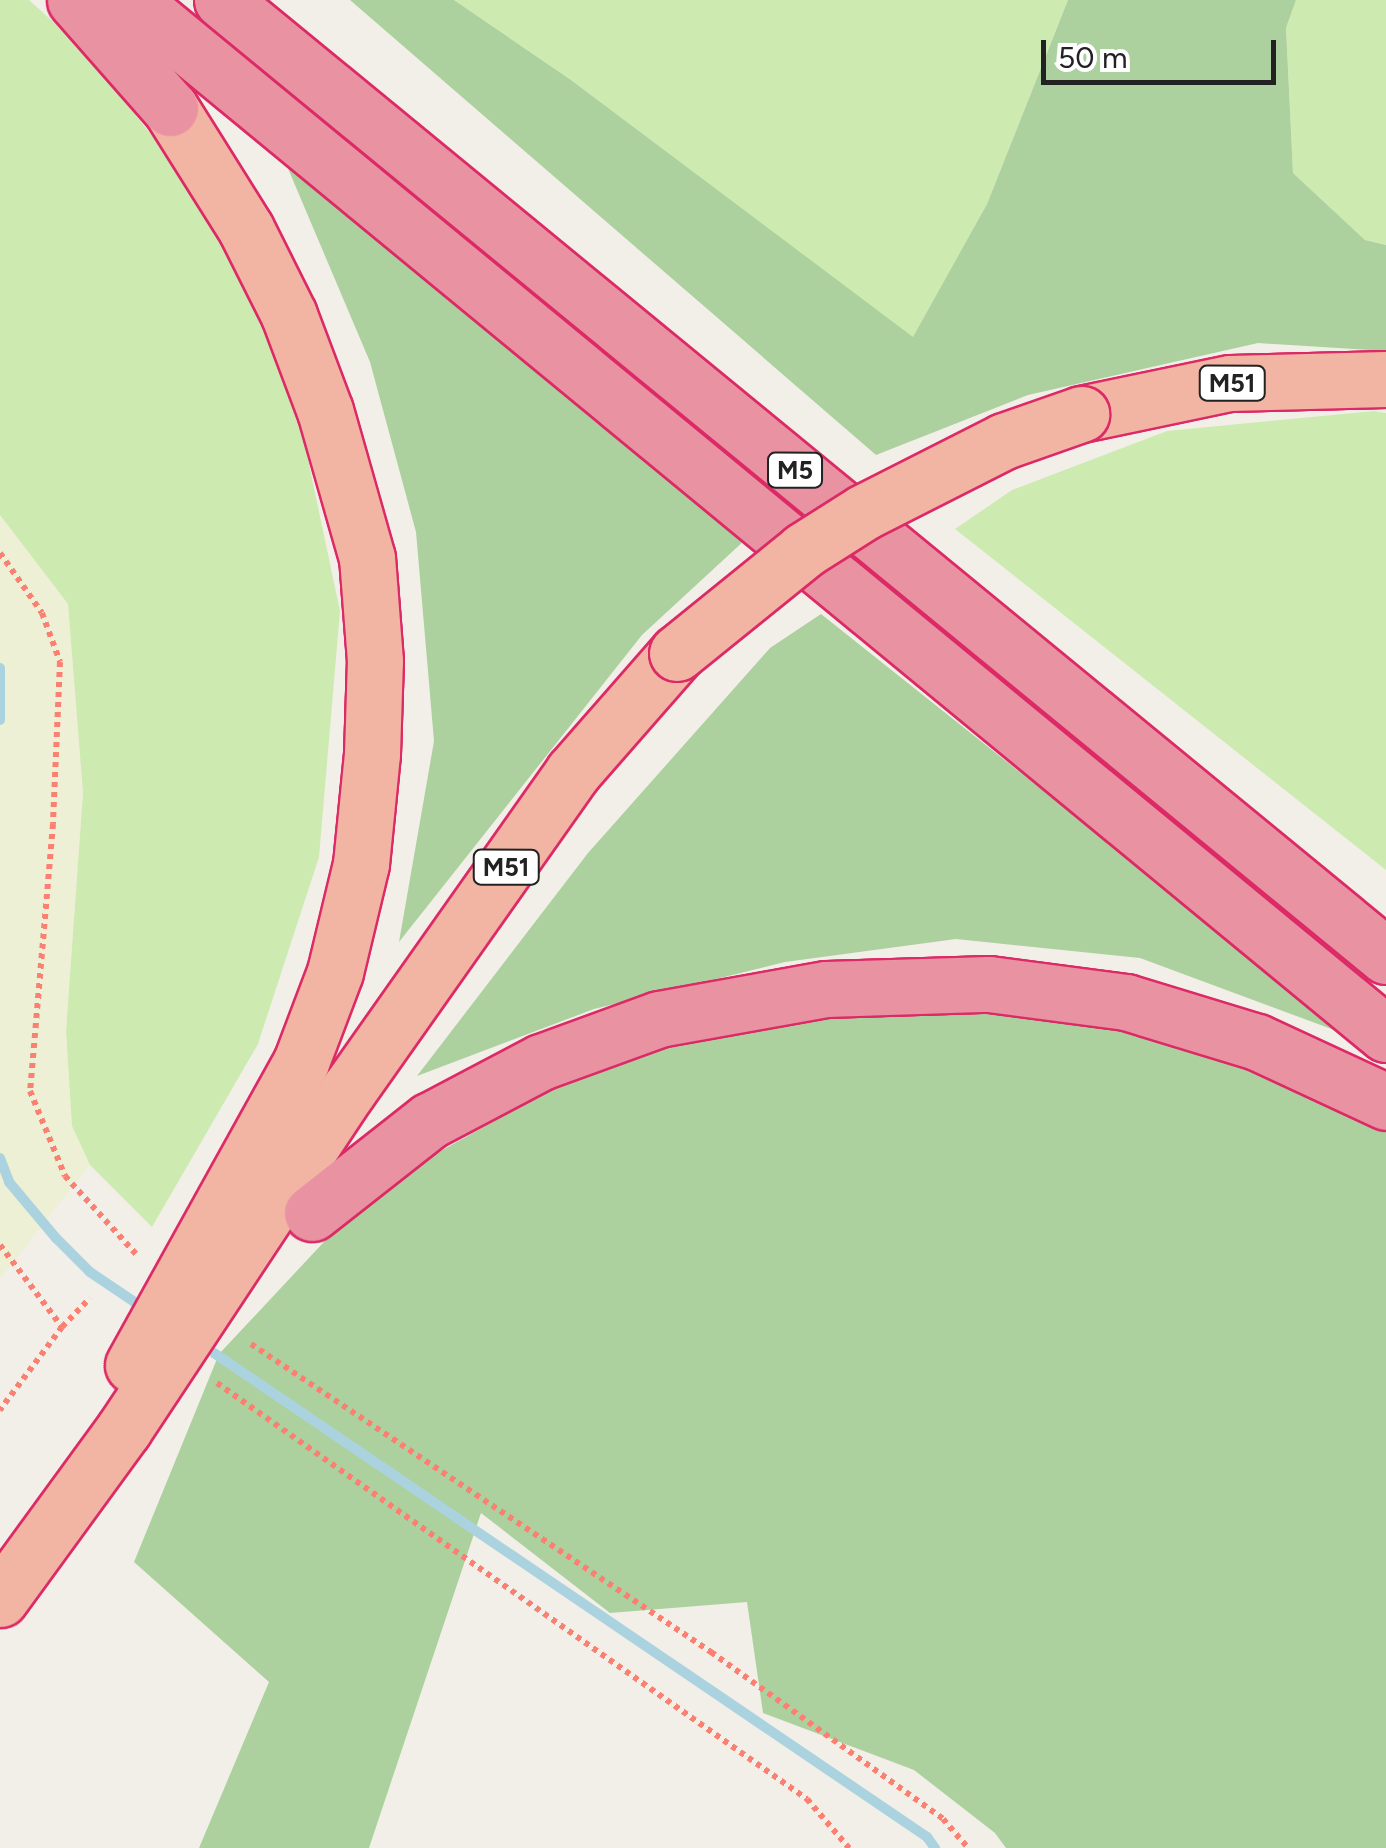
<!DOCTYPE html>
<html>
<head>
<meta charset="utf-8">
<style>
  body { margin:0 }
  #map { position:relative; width:1386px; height:1848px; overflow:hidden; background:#f2efe9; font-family:Figtree,sans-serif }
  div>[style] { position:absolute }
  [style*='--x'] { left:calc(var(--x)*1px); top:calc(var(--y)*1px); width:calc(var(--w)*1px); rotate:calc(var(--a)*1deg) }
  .farmland>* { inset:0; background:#eef0d5 }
  .grass>* { inset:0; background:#cdebb0 }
  .forest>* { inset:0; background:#add19e }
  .stream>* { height:10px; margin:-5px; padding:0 5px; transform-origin:5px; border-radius:5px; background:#aad3df }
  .path>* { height:6px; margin-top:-3px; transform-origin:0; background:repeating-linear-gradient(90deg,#fa8072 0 5px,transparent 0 10px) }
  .roads { filter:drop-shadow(2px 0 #dc2a67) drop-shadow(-2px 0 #dc2a67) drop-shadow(0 2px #dc2a67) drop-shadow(0 -2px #dc2a67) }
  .trunk>* { height:55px; margin:-27.5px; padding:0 27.5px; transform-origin:27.5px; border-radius:27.5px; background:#f2b4a3 }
  .motorway>* { height:55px; margin:-27.5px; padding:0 27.5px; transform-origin:27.5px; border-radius:27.5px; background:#e892a2 }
  .bridges { filter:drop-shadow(2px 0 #dc2a67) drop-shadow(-2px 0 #dc2a67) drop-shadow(0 2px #dc2a67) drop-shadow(0 -2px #dc2a67) }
  .trunk-bridge>* { height:55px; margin:-27.5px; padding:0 27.5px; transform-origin:27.5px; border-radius:27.5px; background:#f2b4a3 }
  span { translate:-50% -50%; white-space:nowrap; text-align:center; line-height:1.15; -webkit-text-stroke:8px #fff; paint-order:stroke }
  .shield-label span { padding:2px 8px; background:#fff; border:2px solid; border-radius:8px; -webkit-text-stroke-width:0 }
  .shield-label { font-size:25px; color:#222; font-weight:700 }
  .scale { position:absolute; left:1041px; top:40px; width:235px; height:45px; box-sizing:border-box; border:5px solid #222; border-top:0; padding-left:12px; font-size:30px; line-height:35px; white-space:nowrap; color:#222; -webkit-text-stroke:8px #fff; paint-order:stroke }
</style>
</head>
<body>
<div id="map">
  <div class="farmland">
    <i style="clip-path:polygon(0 515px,68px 604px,83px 793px,66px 1031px,72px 1126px,90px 1165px,0 1279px)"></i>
  </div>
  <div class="grass">
    <i style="clip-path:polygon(0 0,29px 0,78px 44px,200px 195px,295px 398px,340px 611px,319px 857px,258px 1044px,152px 1227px,90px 1165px,72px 1126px,66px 1031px,83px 793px,68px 604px,0 515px)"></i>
    <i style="clip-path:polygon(454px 0,1068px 0,987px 204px,913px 338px,571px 80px)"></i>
    <i style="clip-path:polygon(1296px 0,1386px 0,1386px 245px,1365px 240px,1293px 173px,1286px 28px)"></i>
    <i style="clip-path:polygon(1374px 411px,1386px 413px,1386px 870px,955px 529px,1012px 490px,1167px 431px)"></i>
  </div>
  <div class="forest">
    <i style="clip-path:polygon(350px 0,454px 0,571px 80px,913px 337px,987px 204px,1068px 0,1296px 0,1286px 28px,1293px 173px,1365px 240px,1386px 245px,1386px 351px,1258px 343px,1028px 395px,876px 455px)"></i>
    <i style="clip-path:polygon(281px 152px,746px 539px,642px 635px,399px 942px,434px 741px,416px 532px,370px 362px)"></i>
    <i style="clip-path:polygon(821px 614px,1353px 1037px,1140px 958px,956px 939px,785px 962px,594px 1009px,417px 1076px,588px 853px,770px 648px)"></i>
    <i style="clip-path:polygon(913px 999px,1194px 1031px,1386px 1127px,1386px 1848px,1006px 1848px,995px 1833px,914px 1770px,763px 1713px,747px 1602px,610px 1613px,481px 1513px,369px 1848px,199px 1848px,269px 1682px,134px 1562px,219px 1354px,337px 1228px,414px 1166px,573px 1077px,736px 1019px)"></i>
  </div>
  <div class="stream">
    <i style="--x:0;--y:668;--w:52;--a:90"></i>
    <i style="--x:0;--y:1158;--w:26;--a:69"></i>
    <i style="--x:9;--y:1182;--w:73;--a:50"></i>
    <i style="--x:56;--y:1238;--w:48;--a:45"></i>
    <i style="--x:90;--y:1272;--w:55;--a:34"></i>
    <i style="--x:214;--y:1353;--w:862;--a:34.17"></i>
    <i style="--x:927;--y:1837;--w:14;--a:54"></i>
  </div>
  <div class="path">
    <i style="--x:0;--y:553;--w:73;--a:55"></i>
    <i style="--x:42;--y:613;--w:52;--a:69.8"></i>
    <i style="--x:60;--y:662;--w:162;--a:92.5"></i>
    <i style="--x:53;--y:824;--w:268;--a:94.9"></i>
    <i style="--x:30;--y:1091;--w:92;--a:67.6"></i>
    <i style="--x:65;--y:1176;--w:107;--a:47.7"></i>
    <i style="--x:0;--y:1245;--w:103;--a:52.9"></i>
    <i style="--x:62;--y:1327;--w:104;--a:126.8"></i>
    <i style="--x:62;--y:1327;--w:40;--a:-46"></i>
    <i style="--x:251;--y:1344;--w:554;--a:33.8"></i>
    <i style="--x:711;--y:1652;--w:286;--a:35.7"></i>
    <i style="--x:943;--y:1819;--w:38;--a:49"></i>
    <i style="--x:217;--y:1383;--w:722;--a:35.19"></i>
    <i style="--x:807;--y:1799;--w:65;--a:49.4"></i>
  </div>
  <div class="roads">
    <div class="trunk">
      <i style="--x:1081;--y:414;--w:152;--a:-11.8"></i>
      <i style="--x:1230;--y:383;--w:156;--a:-1.5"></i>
      <i style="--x:133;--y:1365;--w:346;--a:-61"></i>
      <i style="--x:301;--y:1062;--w:96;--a:-69.3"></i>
      <i style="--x:335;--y:972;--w:111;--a:-76.5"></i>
      <i style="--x:361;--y:864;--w:111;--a:-84.3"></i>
      <i style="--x:372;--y:754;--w:93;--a:-88.2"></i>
      <i style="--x:375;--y:661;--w:103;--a:-94.4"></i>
      <i style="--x:367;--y:558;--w:153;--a:-105.9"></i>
      <i style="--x:325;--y:411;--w:103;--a:-110.6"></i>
      <i style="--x:289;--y:315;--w:96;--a:-116.6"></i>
      <i style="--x:246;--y:229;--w:143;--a:-122.1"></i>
      <i style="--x:0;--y:1599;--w:210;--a:-53.9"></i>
      <i style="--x:124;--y:1429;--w:405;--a:-56.5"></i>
      <i style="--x:348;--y:1091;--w:390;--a:-54.8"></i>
      <i style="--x:573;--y:772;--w:158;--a:-48.8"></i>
    </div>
    <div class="motorway">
      <i style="--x:75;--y:0;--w:144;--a:48.7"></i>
      <i style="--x:131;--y:0;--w:1626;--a:39.49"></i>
      <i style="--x:222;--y:0;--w:1506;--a:39.4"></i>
      <i style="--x:312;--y:1213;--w:149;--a:-38.2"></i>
      <i style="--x:429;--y:1121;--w:127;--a:-27.8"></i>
      <i style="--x:541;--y:1062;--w:126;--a:-20"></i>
      <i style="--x:659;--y:1019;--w:170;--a:-10.2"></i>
      <i style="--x:826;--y:989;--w:163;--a:-1.8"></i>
      <i style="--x:989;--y:984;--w:138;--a:7.5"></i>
      <i style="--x:1126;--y:1002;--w:137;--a:17"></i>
      <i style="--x:1257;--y:1042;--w:142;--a:24.9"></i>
    </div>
  </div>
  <div class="bridges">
    <div class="trunk-bridge">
      <i style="--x:677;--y:653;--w:164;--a:-39"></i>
      <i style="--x:804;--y:550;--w:71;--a:-32.3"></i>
      <i style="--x:864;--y:512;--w:157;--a:-26.9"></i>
      <i style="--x:1004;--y:441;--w:82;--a:-19.3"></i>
    </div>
  </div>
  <div class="shield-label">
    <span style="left:1232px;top:383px">M51</span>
    <span style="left:795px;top:470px">M5</span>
    <span style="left:506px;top:867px">M51</span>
  </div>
  <div class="scale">50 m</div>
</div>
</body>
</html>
